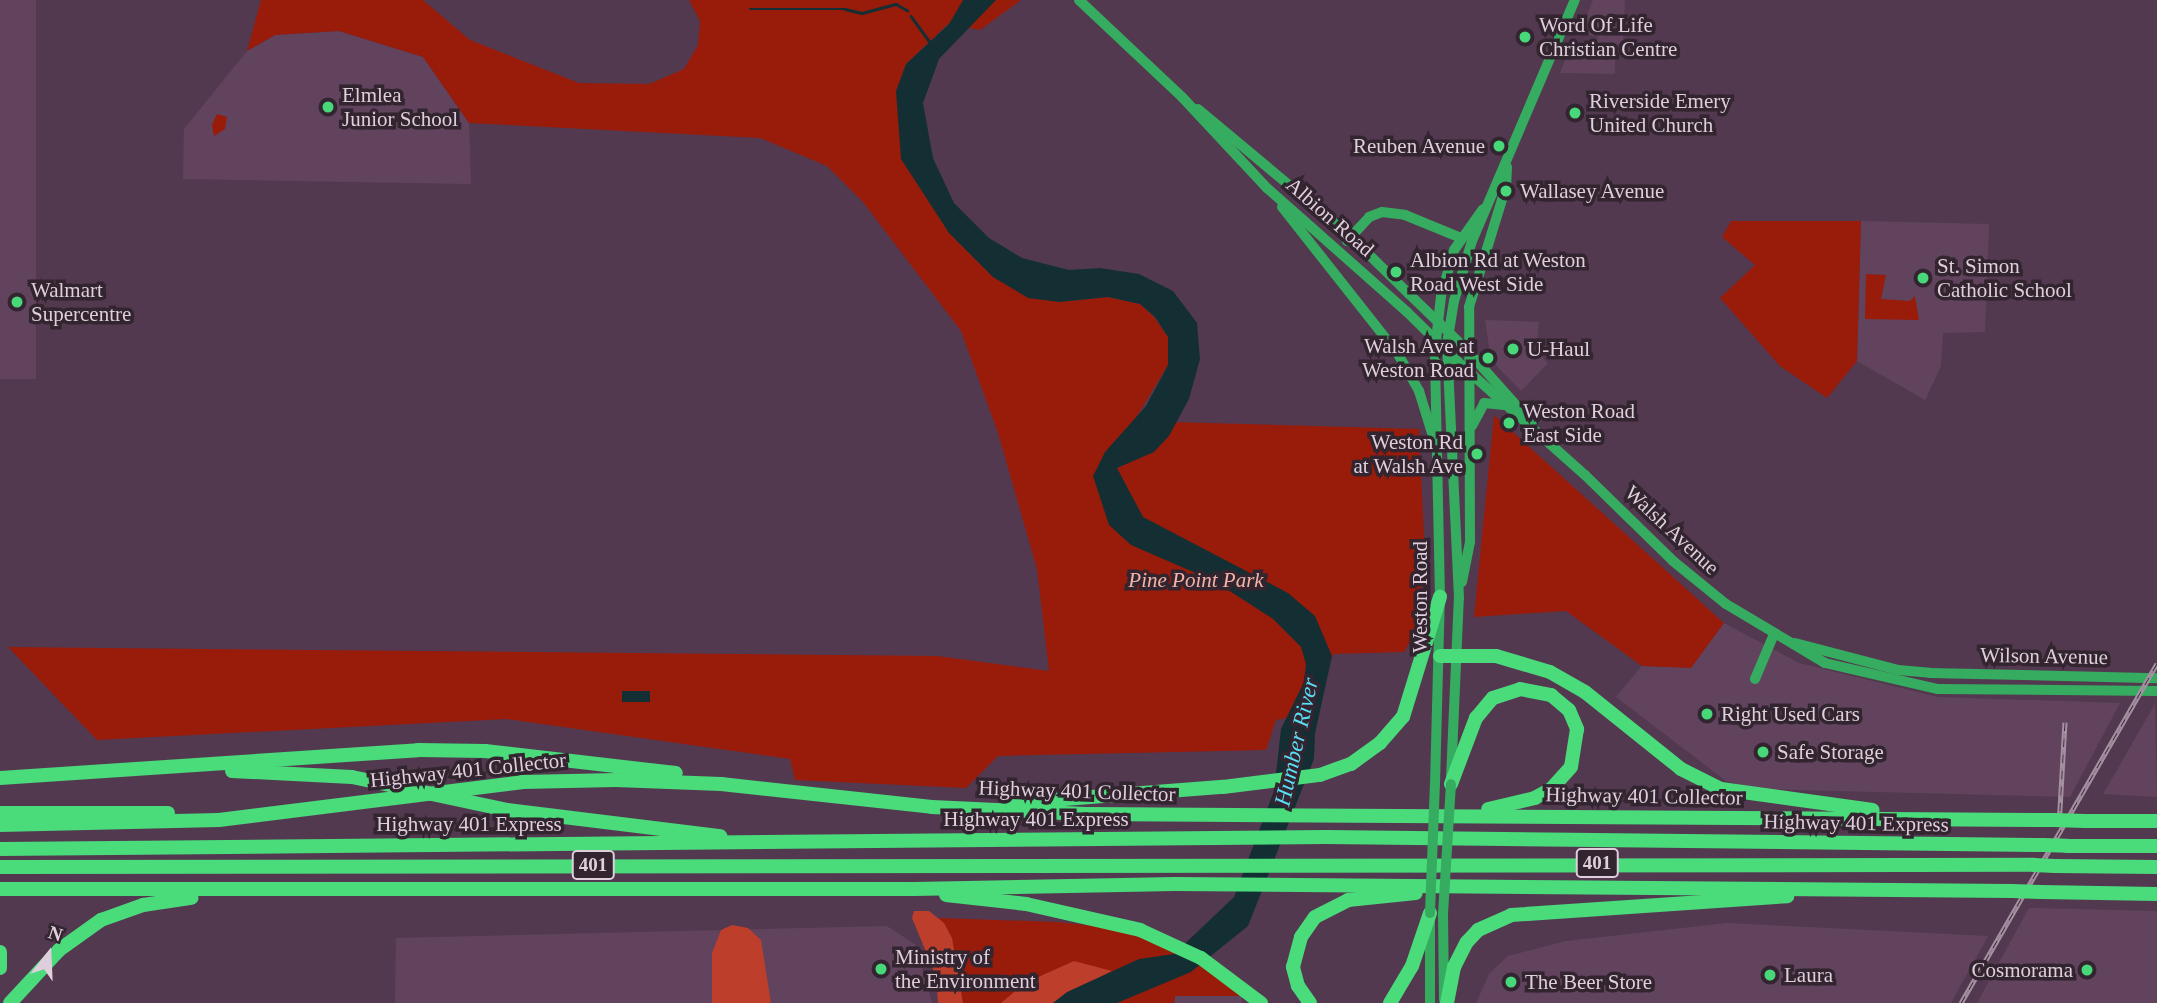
<!DOCTYPE html>
<html>
<head>
<meta charset="utf-8">
<style>
  body { margin:0 }
  #map { position:relative; width:2157px; height:1003px; overflow:hidden; background:#533950; font-family:"Times New Roman",serif }
  div>[style] { position:absolute }
  [style*='--x'] { left:calc(var(--x)*1px); top:calc(var(--y)*1px); width:calc(var(--w)*1px); rotate:calc(var(--a)*1deg) }
  .built>* { inset:0; background:#61435d; transform-origin:0 0 }
  .green>* { inset:0; background:#991b0a }
  .forest>* { inset:0; background:#be3e2c }
  .water>* { inset:0; background:#142f34; transform-origin:0 0 }
  .stream>* { height:2.5px; margin:-1.25px; padding:0 1.25px; transform-origin:1.25px; border-radius:1.25px; background:#142f34 }
  .secondary>* { height:10px; margin:-5px; padding:0 5px; transform-origin:5px; border-radius:5px; background:#35ac5f }
  .motorway>* { height:14px; margin:-7px; padding:0 7px; transform-origin:7px; border-radius:7px; background:#4adb7b }
  .rail>* { height:5px; margin-top:-2.5px; transform-origin:0; background:repeating-linear-gradient(90deg,#322530 0 8px,#a591a2 0 16px); box-sizing:border-box; border-block:2px solid #a591a2 }
  .secondary-bridge>* { height:10px; margin:-5px; padding:0 5px; transform-origin:5px; border-radius:5px; background:#35ac5f }
  .motorway-bridge>* { height:14px; margin:-7px; padding:0 7px; transform-origin:7px; border-radius:7px; background:#4adb7b }
  .dots>* { width:19px; height:19px; translate:-50% -50%; box-sizing:border-box; border:4px solid #322530; border-radius:50% }
  span { translate:-50% -50%; white-space:nowrap; text-align:center; line-height:1.15; -webkit-text-stroke:7px #322530; paint-order:stroke }
  .shield-label span { padding:2px 5px; background:#322530; border:2px solid; border-radius:5px; -webkit-text-stroke-width:0 }
  .shield-label { font-size:19px; color:#dfcfdc; font-weight:700 }
  .poi-label { font-size:21px; color:#dfcfdc }
  .left { translate:0 -50%; text-align:left }
  .right { translate:-100% -50%; text-align:right }
  .street-label { font-size:21px; color:#dfcfdc }
  .park-label { font-size:21px; color:#f4b3a6; font-style:italic }
  .water-label { font-size:23px; color:#5adef5; font-style:italic }
  .north { position:absolute; left:14px; top:919px; width:70px; height:70px; -webkit-text-stroke:5px #322530; paint-order:stroke; rotate:18deg; font-size:19px; font-weight:700; line-height:28px; text-align:center; color:#dfcfdc }
  .north::after { content:''; display:block; margin:auto; width:24px; height:32px; background:#dfcfdc; clip-path:polygon(50% 0,100% 100%,50% 72%,0 100%) }
</style>
</head>
<body>
<div id="map">
  <div class="built">
    <i style="left:0;top:0;width:36px;height:379px"></i>
    <i style="clip-path:polygon(1593px 0,1625px 0,1623px 44px,1615px 45px,1615px 74px,1560px 73px,1572px 43px,1596px 44px,1598px 37px,1580px 32px)"></i>
    <i style="clip-path:polygon(339px 31px,423px 57px,469px 123px,471px 184px,183px 179px,184px 129px,247px 51px,275px 35px)"></i>
    <i style="clip-path:polygon(1861px 221px,1989px 224px,1985px 332px,1943px 333px,1941px 366px,1925px 400px,1857px 361px)"></i>
    <i style="clip-path:polygon(1485px 320px,1539px 322px,1536px 351px,1548px 363px,1521px 391px,1491px 360px)"></i>
    <i style="clip-path:polygon(1724px 623px,1799px 663px,1938px 697px,2120px 703px,2070px 797px,1757px 789px,1726px 781px,1616px 697px,1642px 666px,1691px 667px)"></i>
    <i style="clip-path:polygon(2155px 704px,2157px 797px,2103px 794px)"></i>
    <i style="clip-path:polygon(2029px 908px,2157px 911px,2157px 1003px,1977px 1003px)"></i>
    <i style="clip-path:polygon(1727px 923px,1988px 936px,1951px 1003px,1476px 1003px,1489px 974px,1508px 956px,1566px 941px)"></i>
    <i style="clip-path:polygon(887px 926px,916px 945px,932px 1003px,395px 1003px,396px 938px)"></i>
    <i style="left:1175px;top:996px;width:67px;height:7px"></i>
  </div>
  <div class="green">
    <i style="clip-path:polygon(261px 0,423px 0,470px 40px,579px 83px,649px 84px,684px 69px,698px 45px,700px 21px,689px 0,1021px 0,980px 30px,948px 24px,906px 64px,949px 233px,993px 277px,1059px 302px,1108px 297px,1140px 304px,1154px 317px,1168px 337px,1168px 365px,1134px 421px,1419px 429px,1425px 557px,1416px 632px,1404px 652px,1334px 654px,1299px 716px,1276px 720px,1266px 750px,998px 756px,966px 788px,795px 780px,790px 759px,507px 719px,97px 740px,8px 647px,937px 656px,1049px 671px,1037px 569px,998px 433px,961px 331px,863px 202px,827px 166px,760px 138px,469px 123px,423px 57px,339px 31px,275px 35px,247px 51px)"></i>
    <i style="clip-path:polygon(217px 114px,227px 117px,225px 129px,214px 136px,212px 125px)"></i>
    <i style="clip-path:polygon(1731px 221px,1861px 221px,1857px 361px,1827px 398px,1780px 366px,1720px 298px,1755px 265px,1722px 237px)"></i>
    <i style="clip-path:polygon(1866px 274px,1886px 275px,1881px 299px,1910px 301px,1915px 296px,1919px 320px,1865px 319px)"></i>
    <i style="clip-path:polygon(1494px 415px,1724px 623px,1691px 668px,1642px 666px,1566px 611px,1474px 617px)"></i>
    <i style="clip-path:polygon(939px 918px,1058px 922px,1123px 929px,1174px 944px,1242px 996px,1175px 996px,1174px 1003px,939px 1003px)"></i>
  </div>
  <div class="forest">
    <i style="clip-path:polygon(914px 911px,929px 911px,944px 923px,952px 938px,963px 1003px,938px 1003px,936px 976px,912px 918px)"></i>
    <i style="clip-path:polygon(732px 925px,748px 928px,761px 940px,771px 1003px,712px 1003px,712px 953px,721px 930px)"></i>
    <i style="clip-path:polygon(1074px 961px,1112px 971px,1053px 1003px,1001px 1003px,1025px 983px)"></i>
  </div>
  <div class="water">
    <i style="clip-path:polygon(963px 0,996px 0,939px 59px,923px 103px,933px 158px,954px 203px,989px 238px,1022px 258px,1069px 270px,1100px 268px,1139px 274px,1173px 291px,1197px 323px,1200px 359px,1189px 399px,1169px 436px,1154px 452px,1117px 468px,1143px 517px,1288px 593px,1315px 616px,1332px 656px,1315px 734px,1314px 759px,1248px 926px,1191px 972px,1117px 1003px,1053px 1003px,1067px 992px,1139px 959px,1174px 954px,1234px 897px,1274px 791px,1281px 729px,1304px 682px,1306px 664px,1301px 647px,1273px 619px,1214px 581px,1131px 545px,1109px 525px,1093px 476px,1105px 452px,1146px 406px,1168px 365px,1168px 337px,1155px 317px,1140px 304px,1108px 297px,1059px 302px,1028px 298px,993px 277px,949px 233px,901px 159px,896px 91px,906px 64px,949px 24px)"></i>
    <i style="left:650px;top:691px;width:11px;height:28px;rotate:90deg"></i>
  </div>
  <div class="stream">
    <i style="--x:750;--y:9;--w:95;--a:0"></i>
    <i style="--x:845;--y:9;--w:17;--a:13"></i>
    <i style="--x:862;--y:13;--w:35;--a:-15"></i>
    <i style="--x:896;--y:4;--w:13;--a:29"></i>
    <i style="--x:911;--y:16;--w:36;--a:54"></i>
  </div>
  <div class="secondary">
    <i style="--x:1079;--y:0;--w:141;--a:43.3"></i>
    <i style="--x:1182;--y:97;--w:125;--a:47"></i>
    <i style="--x:1267;--y:188;--w:187;--a:41.5"></i>
    <i style="--x:1198;--y:109;--w:199;--a:39.9"></i>
    <i style="--x:1351;--y:237;--w:81;--a:44.5"></i>
    <i style="--x:1282;--y:207;--w:187;--a:51.7"></i>
    <i style="--x:1398;--y:354;--w:43;--a:60.4"></i>
    <i style="--x:1419;--y:391;--w:44;--a:72.8"></i>
    <i style="--x:1347;--y:241;--w:33;--a:-47"></i>
    <i style="--x:1369;--y:217;--w:14;--a:-21"></i>
    <i style="--x:1382;--y:212;--w:23;--a:7"></i>
    <i style="--x:1405;--y:215;--w:61;--a:22.3"></i>
    <i style="--x:1466;--y:349;--w:99;--a:48.3"></i>
    <i style="--x:1458;--y:362;--w:170;--a:41.7"></i>
    <i style="--x:1585;--y:475;--w:123;--a:44.3"></i>
    <i style="--x:1673;--y:561;--w:68;--a:39.1"></i>
    <i style="--x:1726;--y:604;--w:115;--a:30.8"></i>
    <i style="--x:1825;--y:663;--w:116;--a:13"></i>
    <i style="--x:1938;--y:689;--w:219;--a:0.5"></i>
    <i style="--x:1472;--y:426;--w:26;--a:-62"></i>
    <i style="--x:1484;--y:403;--w:20;--a:6"></i>
    <i style="--x:1462;--y:582;--w:41;--a:-78.7"></i>
    <i style="--x:1470;--y:542;--w:235;--a:-90.2"></i>
    <i style="--x:1469;--y:307;--w:126;--a:-72.9"></i>
    <i style="--x:1506;--y:187;--w:20;--a:-87"></i>
    <i style="--x:1795;--y:643;--w:106;--a:14.7"></i>
    <i style="--x:1898;--y:670;--w:32;--a:5"></i>
    <i style="--x:1930;--y:673;--w:227;--a:1.3"></i>
    <i style="--x:1755;--y:679;--w:49;--a:-67.1"></i>
    <i style="--x:1451;--y:778;--w:180;--a:-87.5"></i>
    <i style="--x:1459;--y:598;--w:254;--a:-92.7"></i>
    <i style="--x:1447;--y:344;--w:44;--a:-80.8"></i>
    <i style="--x:1454;--y:301;--w:63;--a:-73.3"></i>
    <i style="--x:1472;--y:241;--w:262;--a:-66.9"></i>
    <i style="--x:1435;--y:784;--w:187;--a:-88.5"></i>
    <i style="--x:1440;--y:597;--w:248;--a:-91.2"></i>
    <i style="--x:1435;--y:349;--w:53;--a:-83.5"></i>
    <i style="--x:1441;--y:296;--w:48;--a:-74.2"></i>
    <i style="--x:1454;--y:250;--w:50;--a:-54.7"></i>
    <i style="--x:1443;--y:914;--w:86;--a:89.3"></i>
    <i style="--x:1430;--y:923;--w:80;--a:90"></i>
  </div>
  <div class="motorway">
    <i style="--x:1440;--y:656;--w:56;--a:0"></i>
    <i style="--x:1496;--y:656;--w:56;--a:16.5"></i>
    <i style="--x:1550;--y:672;--w:40;--a:29.7"></i>
    <i style="--x:1585;--y:692;--w:123;--a:38.7"></i>
    <i style="--x:1681;--y:769;--w:45;--a:26.6"></i>
    <i style="--x:1721;--y:789;--w:153;--a:7.9"></i>
    <i style="--x:232;--y:771;--w:120;--a:2.9"></i>
    <i style="--x:0;--y:778;--w:419;--a:-3.8"></i>
    <i style="--x:418;--y:750;--w:67;--a:0.9"></i>
    <i style="--x:485;--y:751;--w:192;--a:6.6"></i>
    <i style="--x:1451;--y:784;--w:71;--a:-69.3"></i>
    <i style="--x:1476;--y:718;--w:26;--a:-50"></i>
    <i style="--x:1493;--y:698;--w:28;--a:-18"></i>
    <i style="--x:1520;--y:689;--w:32;--a:11"></i>
    <i style="--x:1551;--y:695;--w:23;--a:40"></i>
    <i style="--x:1569;--y:710;--w:21;--a:67"></i>
    <i style="--x:1577;--y:729;--w:38;--a:99"></i>
    <i style="--x:1571;--y:767;--w:30;--a:132"></i>
    <i style="--x:1551;--y:789;--w:18;--a:151"></i>
    <i style="--x:1535;--y:798;--w:48;--a:166.8"></i>
    <i style="--x:1013;--y:803;--w:211;--a:-4.4"></i>
    <i style="--x:1223;--y:787;--w:98;--a:-7.1"></i>
    <i style="--x:1320;--y:775;--w:33;--a:-20"></i>
    <i style="--x:1351;--y:764;--w:36;--a:-36"></i>
    <i style="--x:1380;--y:743;--w:35;--a:-49"></i>
    <i style="--x:1403;--y:717;--w:126;--a:-72.9"></i>
    <i style="--x:507;--y:810;--w:215;--a:7"></i>
    <i style="--x:0;--y:813;--w:168;--a:0"></i>
    <i style="--x:2085;--y:821;--w:72;--a:0"></i>
    <i style="--x:0;--y:825;--w:219;--a:-1.3"></i>
    <i style="--x:219;--y:820;--w:305;--a:-7.1"></i>
    <i style="--x:522;--y:782;--w:94;--a:-1.2"></i>
    <i style="--x:616;--y:780;--w:105;--a:2.2"></i>
    <i style="--x:721;--y:784;--w:212;--a:6.2"></i>
    <i style="--x:932;--y:807;--w:154;--a:2.6"></i>
    <i style="--x:1086;--y:814;--w:968;--a:0.36"></i>
    <i style="--x:2067;--y:846;--w:90;--a:0"></i>
    <i style="--x:0;--y:849;--w:1326;--a:-0.52"></i>
    <i style="--x:1326;--y:837;--w:717;--a:0.64"></i>
    <i style="--x:2055;--y:866;--w:102;--a:0.6"></i>
    <i style="--x:0;--y:867;--w:2034;--a:-0.06"></i>
    <i style="--x:0;--y:889;--w:914;--a:0"></i>
    <i style="--x:914;--y:889;--w:261;--a:-1.1"></i>
    <i style="--x:1175;--y:884;--w:837;--a:0.48"></i>
    <i style="--x:2041;--y:892;--w:116;--a:1"></i>
    <i style="--x:946;--y:895;--w:81;--a:6.4"></i>
    <i style="--x:1026;--y:904;--w:117;--a:12.8"></i>
    <i style="--x:1140;--y:930;--w:67;--a:24.7"></i>
    <i style="--x:1201;--y:958;--w:75;--a:36.9"></i>
    <i style="--x:0;--y:952;--w:16;--a:90"></i>
    <i style="--x:10;--y:1003;--w:72;--a:-47.2"></i>
    <i style="--x:59;--y:950;--w:52;--a:-35.5"></i>
    <i style="--x:101;--y:920;--w:45;--a:-19.7"></i>
    <i style="--x:143;--y:905;--w:49;--a:-8.3"></i>
    <i style="--x:1310;--y:1003;--w:21;--a:-125"></i>
    <i style="--x:1298;--y:986;--w:20;--a:-105"></i>
    <i style="--x:1293;--y:967;--w:31;--a:-75"></i>
    <i style="--x:1301;--y:937;--w:24;--a:-55"></i>
    <i style="--x:1315;--y:917;--w:37;--a:-27"></i>
    <i style="--x:1348;--y:900;--w:68;--a:-5.9"></i>
    <i style="--x:1390;--y:1003;--w:43;--a:-59.3"></i>
    <i style="--x:1412;--y:966;--w:56;--a:-71.2"></i>
    <i style="--x:1447;--y:1003;--w:37;--a:-79"></i>
    <i style="--x:1454;--y:967;--w:28;--a:-63"></i>
    <i style="--x:1467;--y:942;--w:16;--a:-47"></i>
    <i style="--x:1478;--y:930;--w:36;--a:-24"></i>
    <i style="--x:1511;--y:915;--w:277;--a:-3.9"></i>
  </div>
  <div class="rail">
    <i style="--x:2059;--y:826;--w:104;--a:-86.7"></i>
    <i style="--x:1961;--y:1003;--w:392;--a:-60"></i>
  </div>
  <div class="secondary-bridge">
    <i style="--x:1409;--y:294;--w:71;--a:43.9"></i>
    <i style="--x:1407;--y:312;--w:71;--a:44.4"></i>
    <i style="--x:1430;--y:913;--w:129;--a:-87.8"></i>
    <i style="--x:1443;--y:914;--w:130;--a:-86.5"></i>
  </div>
  <div class="motorway-bridge">
    <i style="--x:352;--y:777;--w:158;--a:12"></i>
    <i style="--x:2054;--y:820;--w:31;--a:2"></i>
    <i style="--x:2043;--y:845;--w:24;--a:2"></i>
    <i style="--x:2034;--y:865;--w:21;--a:3"></i>
    <i style="--x:2012;--y:891;--w:29;--a:2"></i>
  </div>
  <div class="dots">
    <i style="left:1525px;top:37px;background:#48d779"></i>
    <i style="left:328px;top:107px;background:#48d779"></i>
    <i style="left:1575px;top:113px;background:#48d779"></i>
    <i style="left:1499px;top:146px;background:#48d779"></i>
    <i style="left:1506px;top:191px;background:#48d779"></i>
    <i style="left:1396px;top:272px;background:#48d779"></i>
    <i style="left:1923px;top:278px;background:#48d779"></i>
    <i style="left:17px;top:302px;background:#48d779"></i>
    <i style="left:1513px;top:349px;background:#48d779"></i>
    <i style="left:1488px;top:358px;background:#48d779"></i>
    <i style="left:1509px;top:423px;background:#48d779"></i>
    <i style="left:1477px;top:454px;background:#48d779"></i>
    <i style="left:1707px;top:714px;background:#48d779"></i>
    <i style="left:1763px;top:752px;background:#48d779"></i>
    <i style="left:881px;top:969px;background:#48d779"></i>
    <i style="left:2087px;top:970px;background:#48d779"></i>
    <i style="left:1770px;top:975px;background:#48d779"></i>
    <i style="left:1511px;top:982px;background:#48d779"></i>
  </div>
  <div class="shield-label">
    <span style="left:1597px;top:863px">401</span>
    <span style="left:593px;top:865px">401</span>
  </div>
  <div class="poi-label">
    <span class="left" style="left:1539px;top:37px">Word Of Life<br>Christian Centre</span>
    <span class="left" style="left:342px;top:107px">Elmlea<br>Junior School</span>
    <span class="left" style="left:1589px;top:113px">Riverside Emery<br>United Church</span>
    <span class="right" style="left:1485px;top:146px">Reuben Avenue</span>
    <span class="left" style="left:1520px;top:191px">Wallasey Avenue</span>
    <span class="left" style="left:1410px;top:272px">Albion Rd at Weston<br>Road West Side</span>
    <span class="left" style="left:1937px;top:278px">St. Simon<br>Catholic School</span>
    <span class="left" style="left:31px;top:302px">Walmart<br>Supercentre</span>
    <span class="right" style="left:1474px;top:358px">Walsh Ave at<br>Weston Road</span>
    <span class="left" style="left:1527px;top:349px">U-Haul</span>
    <span class="left" style="left:1523px;top:423px">Weston Road<br>East Side</span>
    <span class="right" style="left:1463px;top:454px">Weston Rd<br>at Walsh Ave</span>
    <span class="left" style="left:1721px;top:714px">Right Used Cars</span>
    <span class="left" style="left:1777px;top:752px">Safe Storage</span>
    <span class="left" style="left:895px;top:969px">Ministry of<br>the Environment</span>
    <span class="right" style="left:2073px;top:970px">Cosmorama</span>
    <span class="left" style="left:1784px;top:975px">Laura</span>
    <span class="left" style="left:1525px;top:982px">The Beer Store</span>
  </div>
  <div class="street-label">
    <span style="left:1330px;top:217px;rotate:41deg">Albion Road</span>
    <span style="left:1672px;top:530px;rotate:43deg">Walsh Avenue</span>
    <span style="left:1420px;top:597px;rotate:-90deg">Weston Road</span>
    <span style="left:2044px;top:656px;rotate:1deg">Wilson Avenue</span>
    <span style="left:468px;top:770px;rotate:-6deg">Highway 401 Collector</span>
    <span style="left:1077px;top:791px;rotate:2deg">Highway 401 Collector</span>
    <span style="left:1644px;top:796px;rotate:1deg">Highway 401 Collector</span>
    <span style="left:1036px;top:819px">Highway 401 Express</span>
    <span style="left:1856px;top:823px;rotate:1deg">Highway 401 Express</span>
    <span style="left:469px;top:824px">Highway 401 Express</span>
  </div>
  <div class="park-label">
    <span style="left:1196px;top:580px">Pine Point Park</span>
  </div>
  <div class="water-label">
    <span style="left:1297px;top:742px;rotate:-77deg">Humber River</span>
  </div>
  <div class="north">N</div>
</div>
</body>
</html>
